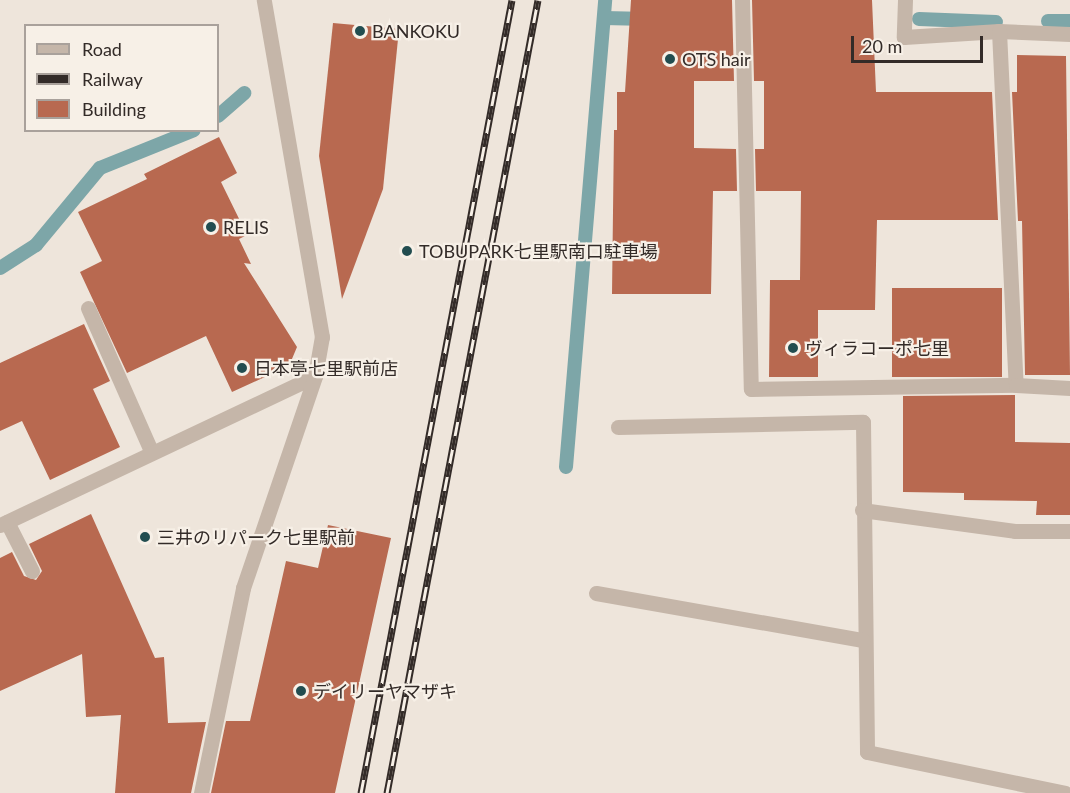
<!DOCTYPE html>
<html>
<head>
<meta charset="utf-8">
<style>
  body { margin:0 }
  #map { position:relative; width:1070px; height:793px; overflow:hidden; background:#eee5db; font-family:Lato,"Noto Sans JP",sans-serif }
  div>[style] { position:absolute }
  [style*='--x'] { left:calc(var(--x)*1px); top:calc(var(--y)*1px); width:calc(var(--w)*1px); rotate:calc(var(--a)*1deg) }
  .stream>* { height:14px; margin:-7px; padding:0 7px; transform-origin:7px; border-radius:7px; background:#7da6a8 }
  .building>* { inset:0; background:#b86950; transform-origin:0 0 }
  .service>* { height:15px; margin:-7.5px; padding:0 7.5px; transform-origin:7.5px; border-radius:7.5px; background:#c5b6a9 }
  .minor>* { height:15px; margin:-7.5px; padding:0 7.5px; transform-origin:7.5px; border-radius:7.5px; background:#c5b6a9 }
  .rail>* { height:7px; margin-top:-3.5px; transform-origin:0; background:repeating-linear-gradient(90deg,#f7f0e7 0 14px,#332b28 0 28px); box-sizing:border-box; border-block:2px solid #332b28 }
  .dots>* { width:16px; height:16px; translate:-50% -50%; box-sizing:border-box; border:3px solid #f7f0e7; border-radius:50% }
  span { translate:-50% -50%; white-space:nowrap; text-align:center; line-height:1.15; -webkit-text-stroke:4.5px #f7f0e7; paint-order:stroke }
  .poi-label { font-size:18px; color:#332b28 }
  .left { translate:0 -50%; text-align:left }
  .legend { position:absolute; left:24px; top:24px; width:195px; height:108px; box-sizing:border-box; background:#f7f0e7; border:2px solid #a9a19b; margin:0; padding:8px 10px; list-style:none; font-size:18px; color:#332b28 }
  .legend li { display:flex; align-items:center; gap:12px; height:30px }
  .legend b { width:30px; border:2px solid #a9a19b }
  .scale { position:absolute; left:851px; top:36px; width:132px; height:27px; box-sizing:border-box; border:3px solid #332b28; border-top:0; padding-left:8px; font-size:18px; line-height:21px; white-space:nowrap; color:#332b28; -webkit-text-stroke:4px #f7f0e7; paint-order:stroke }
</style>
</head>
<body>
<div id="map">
  <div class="stream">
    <i style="--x:604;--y:18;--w:44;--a:1.3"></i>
    <i style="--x:919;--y:19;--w:77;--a:2.2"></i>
    <i style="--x:1048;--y:21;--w:22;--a:0"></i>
    <i style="--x:218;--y:116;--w:35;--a:-41"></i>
    <i style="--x:0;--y:268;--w:43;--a:-32.6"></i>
    <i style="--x:36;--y:245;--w:100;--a:-50.3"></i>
    <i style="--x:100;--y:168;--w:101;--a:-22"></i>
    <i style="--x:566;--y:467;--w:469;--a:-85.2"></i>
  </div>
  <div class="building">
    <i style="clip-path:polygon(631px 0,732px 0,734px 81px,694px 81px,694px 148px,736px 149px,737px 191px,713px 191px,711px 294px,612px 294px,614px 130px,617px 130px,617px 92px,625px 92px)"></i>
    <i style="clip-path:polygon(752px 0,872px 0,876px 92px,992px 92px,998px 220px,877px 220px,875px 310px,818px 310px,818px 377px,769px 377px,770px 280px,800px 280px,801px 191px,756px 191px,755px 149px,764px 149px,764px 81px,754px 81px)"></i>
    <i style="clip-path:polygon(333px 23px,399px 29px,383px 189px,342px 299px,319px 156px)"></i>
    <i style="clip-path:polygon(1017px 55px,1066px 56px,1070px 375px,1025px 375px,1022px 221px,1018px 221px,1012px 92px,1017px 92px)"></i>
    <i style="clip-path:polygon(219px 137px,237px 173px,221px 182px,247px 235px,239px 239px,251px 264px,244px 263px,297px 347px,289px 366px,232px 392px,206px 336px,127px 373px,80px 272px,102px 261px,78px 212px,147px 179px,144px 174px)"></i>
    <i style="left:892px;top:288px;width:110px;height:89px"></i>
    <i style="clip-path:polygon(84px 324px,110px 381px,93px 389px,120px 447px,50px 480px,22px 421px,0 431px,0 363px)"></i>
    <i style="clip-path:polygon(1015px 395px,1015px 442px,1070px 443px,1070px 515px,1036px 515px,1037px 501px,964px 500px,964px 493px,903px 492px,903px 396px)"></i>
    <i style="clip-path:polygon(91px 514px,155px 658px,164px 657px,168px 723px,206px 722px,191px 793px,115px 793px,121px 715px,86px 717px,82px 654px,0 691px,0 558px,12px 552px,24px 576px,36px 580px,42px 571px,29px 544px)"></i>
    <i style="clip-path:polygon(328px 525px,391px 538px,335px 793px,211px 793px,226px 721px,250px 721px,286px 561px,318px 568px)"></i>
  </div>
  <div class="service">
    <i style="--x:88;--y:308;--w:158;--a:66.2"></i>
    <i style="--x:7;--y:522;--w:55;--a:63"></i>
  </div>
  <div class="minor">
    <i style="--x:742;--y:0;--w:389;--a:88.7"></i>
    <i style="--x:751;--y:389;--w:265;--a:-0.9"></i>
    <i style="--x:905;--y:0;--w:37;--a:92"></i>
    <i style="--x:904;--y:37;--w:95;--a:-3.6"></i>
    <i style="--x:999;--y:31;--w:71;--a:2.4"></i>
    <i style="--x:999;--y:31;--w:354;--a:87.3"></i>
    <i style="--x:1016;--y:385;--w:54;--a:3.2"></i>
    <i style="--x:618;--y:427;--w:245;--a:-1.2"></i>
    <i style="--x:863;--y:422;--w:330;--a:89.3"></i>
    <i style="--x:867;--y:752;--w:202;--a:11.7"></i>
    <i style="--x:862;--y:510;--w:154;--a:7.8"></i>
    <i style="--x:1015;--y:531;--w:55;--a:0"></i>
    <i style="--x:0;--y:525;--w:348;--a:-25.3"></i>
    <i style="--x:596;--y:593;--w:271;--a:10"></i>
    <i style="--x:201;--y:793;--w:209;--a:-78.4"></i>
    <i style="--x:243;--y:588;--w:224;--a:-71.2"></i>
    <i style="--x:315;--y:376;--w:40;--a:-80"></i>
    <i style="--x:322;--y:337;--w:342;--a:-99.8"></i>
  </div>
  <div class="rail">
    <i style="--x:361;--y:793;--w:807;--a:-79.22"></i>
    <i style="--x:387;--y:793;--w:807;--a:-79.22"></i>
  </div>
  <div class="dots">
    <i style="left:360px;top:31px;background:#224d50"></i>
    <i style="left:670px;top:59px;background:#224d50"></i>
    <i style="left:211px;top:227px;background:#224d50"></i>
    <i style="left:407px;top:251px;background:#224d50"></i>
    <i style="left:793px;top:348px;background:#224d50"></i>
    <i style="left:242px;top:368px;background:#224d50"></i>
    <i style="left:145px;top:537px;background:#224d50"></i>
    <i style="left:301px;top:691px;background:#224d50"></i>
  </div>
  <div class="poi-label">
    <span class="left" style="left:372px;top:31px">BANKOKU</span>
    <span class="left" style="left:682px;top:59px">OTS hair</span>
    <span class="left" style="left:223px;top:227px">RELIS</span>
    <span class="left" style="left:419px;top:251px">TOBUPARK七里駅南口駐車場</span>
    <span class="left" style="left:805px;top:348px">ヴィラコーポ七里</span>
    <span class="left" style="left:254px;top:368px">日本亭七里駅前店</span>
    <span class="left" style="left:157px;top:537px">三井のリパーク七里駅前</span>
    <span class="left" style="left:313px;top:691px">デイリーヤマザキ</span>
  </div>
  <ul class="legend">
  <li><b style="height:8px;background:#c5b6a9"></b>Road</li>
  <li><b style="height:8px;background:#332b28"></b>Railway</li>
  <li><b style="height:16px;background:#b86950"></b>Building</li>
  </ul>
  <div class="scale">20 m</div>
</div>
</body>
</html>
